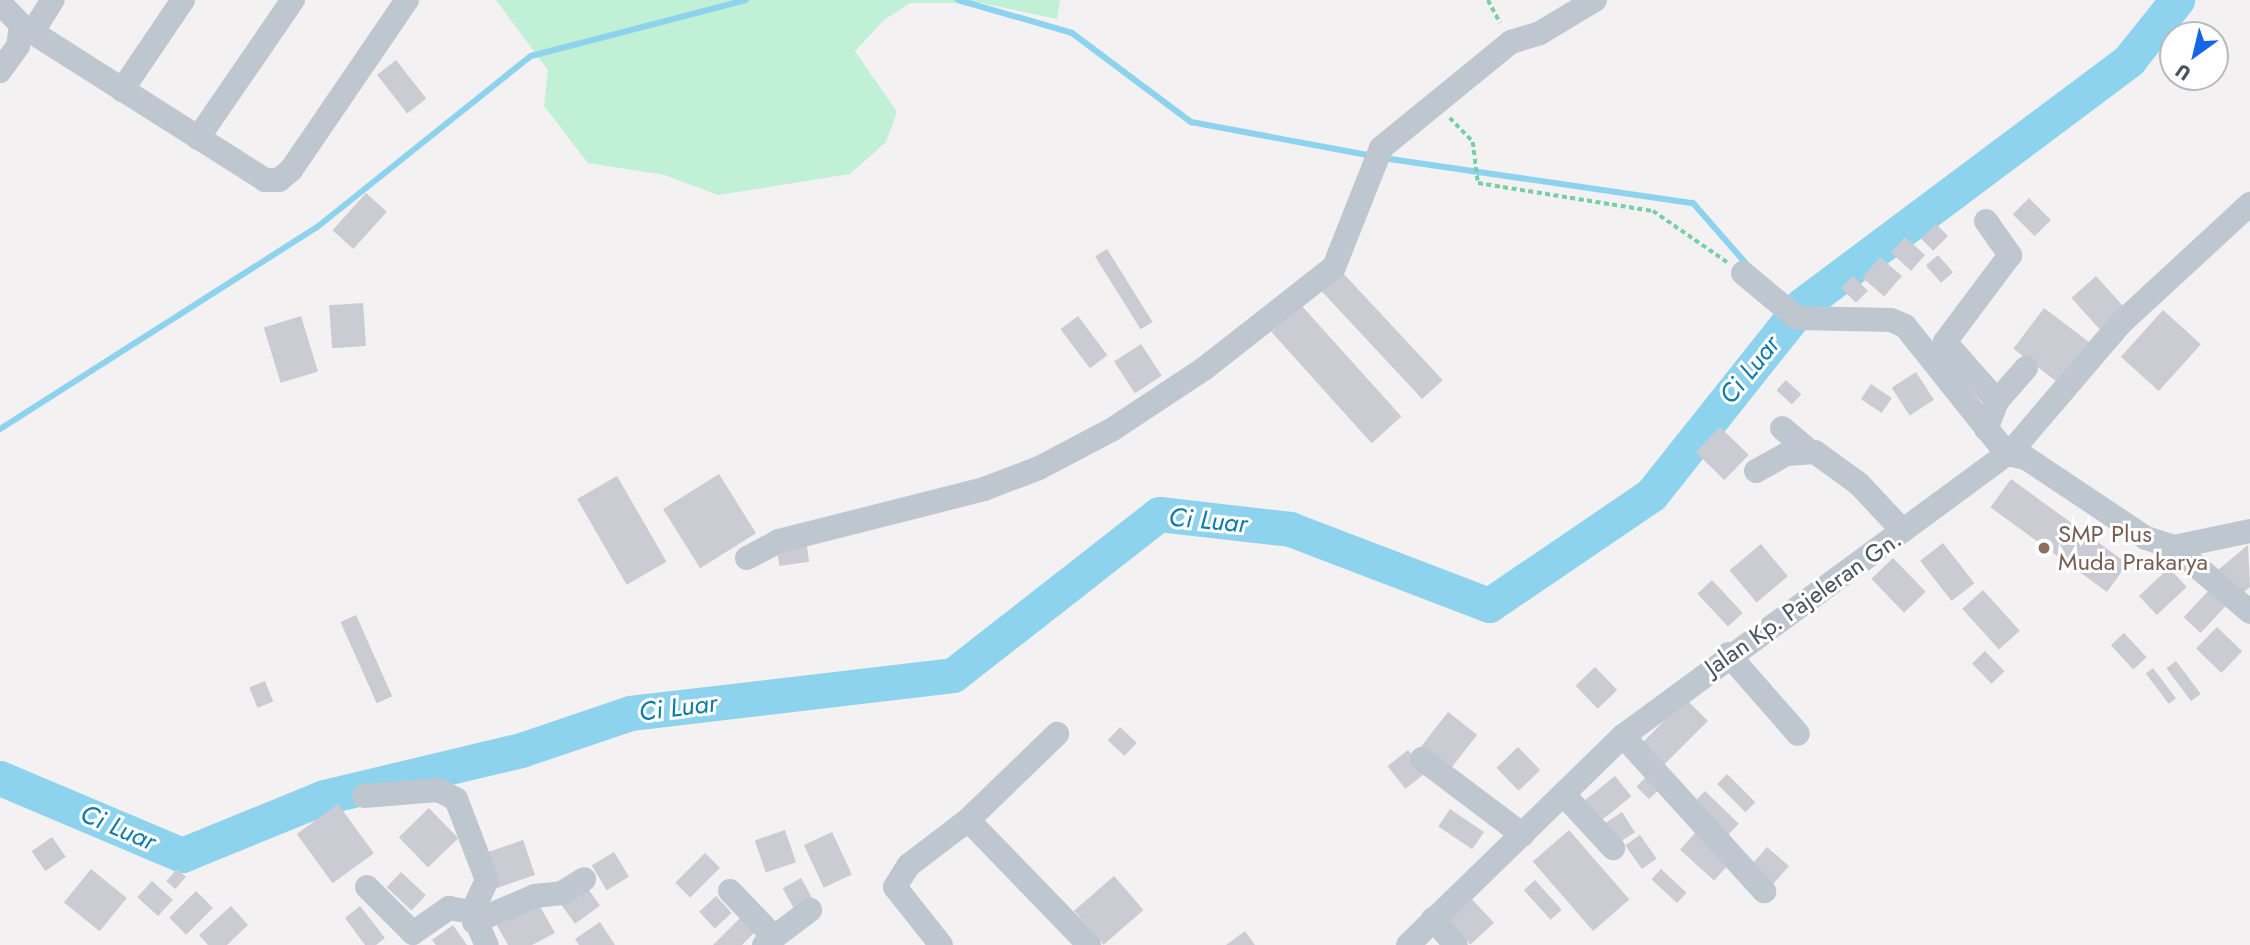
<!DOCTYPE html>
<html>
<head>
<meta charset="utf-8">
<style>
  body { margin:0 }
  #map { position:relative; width:2250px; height:945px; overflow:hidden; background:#f3f1f1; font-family:Jost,sans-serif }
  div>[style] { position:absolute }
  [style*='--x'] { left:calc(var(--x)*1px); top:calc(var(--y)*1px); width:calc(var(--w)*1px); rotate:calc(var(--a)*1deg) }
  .green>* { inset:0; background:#c0f0d6 }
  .stream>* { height:6px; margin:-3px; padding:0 3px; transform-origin:3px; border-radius:3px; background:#8dd3ed }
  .river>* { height:35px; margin:-17.5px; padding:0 17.5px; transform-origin:17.5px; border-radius:17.5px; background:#8dd3ed }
  .building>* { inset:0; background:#cbccd3; transform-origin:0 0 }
  .path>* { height:3.5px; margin-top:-1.75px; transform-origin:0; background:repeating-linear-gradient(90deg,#77cfa9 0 5px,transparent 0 8.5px) }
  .minor>* { height:24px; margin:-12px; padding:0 12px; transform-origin:12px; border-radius:12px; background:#bec7d0 }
  .dots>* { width:19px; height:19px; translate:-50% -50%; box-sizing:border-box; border:4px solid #fff; border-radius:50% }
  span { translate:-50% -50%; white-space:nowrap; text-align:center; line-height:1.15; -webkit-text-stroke:6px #fff; paint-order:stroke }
  .education-label { font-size:24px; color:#785e54 }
  .left { translate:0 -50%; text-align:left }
  .street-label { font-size:24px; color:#48535f }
  .water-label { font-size:26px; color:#0b7ca6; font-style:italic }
  .north { position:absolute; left:2159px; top:21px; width:70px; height:70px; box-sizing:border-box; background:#fff; border:2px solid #b6babf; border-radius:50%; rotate:214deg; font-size:19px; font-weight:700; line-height:28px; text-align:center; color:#48535f }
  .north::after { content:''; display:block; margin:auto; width:24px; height:32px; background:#1864e6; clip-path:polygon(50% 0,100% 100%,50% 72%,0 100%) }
</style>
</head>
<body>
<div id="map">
  <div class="green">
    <i style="clip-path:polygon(496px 0,1060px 0,1057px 19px,982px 3px,910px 3px,884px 20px,855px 51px,897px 112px,886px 142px,850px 174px,718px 195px,665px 175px,588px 163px,544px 106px,548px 70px)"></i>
  </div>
  <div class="stream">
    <i style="--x:958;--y:0;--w:119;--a:16.1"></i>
    <i style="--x:1072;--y:33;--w:149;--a:36.8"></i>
    <i style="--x:1191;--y:122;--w:185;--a:10.6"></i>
    <i style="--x:1383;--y:158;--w:313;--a:8.3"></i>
    <i style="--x:1693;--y:203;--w:85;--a:48.8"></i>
    <i style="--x:0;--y:429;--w:375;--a:-32.5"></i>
    <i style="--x:316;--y:228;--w:275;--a:-38.7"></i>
    <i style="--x:531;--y:56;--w:222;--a:-14.6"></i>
  </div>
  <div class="river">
    <i style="--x:0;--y:778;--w:198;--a:22.9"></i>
    <i style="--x:182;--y:855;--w:153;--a:-22.2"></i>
    <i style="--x:324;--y:797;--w:203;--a:-13.4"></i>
    <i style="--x:521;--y:750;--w:115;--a:-18.7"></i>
    <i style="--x:630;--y:713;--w:325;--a:-6.7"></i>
    <i style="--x:953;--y:675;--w:261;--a:-38"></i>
    <i style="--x:1159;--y:514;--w:132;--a:6.5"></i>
    <i style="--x:1290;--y:529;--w:213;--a:20.9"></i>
    <i style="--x:1489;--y:605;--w:196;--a:-34.2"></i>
    <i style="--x:1651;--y:495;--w:243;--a:-51.5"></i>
    <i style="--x:1802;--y:305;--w:409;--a:-36.8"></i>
    <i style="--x:2129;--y:60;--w:77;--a:-51.3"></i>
  </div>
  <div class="building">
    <i style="left:396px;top:60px;width:49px;height:24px;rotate:52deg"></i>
    <i style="left:366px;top:193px;width:28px;height:50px;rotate:42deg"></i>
    <i style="left:2029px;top:198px;width:31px;height:23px;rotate:45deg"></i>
    <i style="left:1936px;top:224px;width:17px;height:21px;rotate:45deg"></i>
    <i style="left:1905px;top:237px;width:27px;height:21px;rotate:42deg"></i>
    <i style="left:1107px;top:249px;width:86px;height:14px;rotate:58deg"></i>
    <i style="left:1938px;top:255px;width:23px;height:16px;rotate:49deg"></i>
    <i style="left:1880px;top:257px;width:29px;height:27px;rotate:41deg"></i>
    <i style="left:1341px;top:271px;width:149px;height:28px;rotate:47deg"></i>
    <i style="left:1853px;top:276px;width:21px;height:17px;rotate:45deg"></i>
    <i style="left:2096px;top:276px;width:42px;height:33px;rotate:48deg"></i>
    <i style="left:363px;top:303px;width:43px;height:34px;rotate:86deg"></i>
    <i style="left:1301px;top:305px;width:150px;height:40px;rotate:48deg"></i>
    <i style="left:2044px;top:308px;width:58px;height:51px;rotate:37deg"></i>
    <i style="left:2163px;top:310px;width:51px;height:63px;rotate:42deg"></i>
    <i style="left:301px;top:316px;width:58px;height:39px;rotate:73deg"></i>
    <i style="left:1078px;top:316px;width:49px;height:22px;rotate:53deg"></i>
    <i style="left:1141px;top:344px;width:38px;height:32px;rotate:57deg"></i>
    <i style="left:1916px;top:372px;width:33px;height:29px;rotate:57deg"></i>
    <i style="left:1786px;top:380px;width:21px;height:14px;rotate:43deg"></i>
    <i style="left:1871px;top:384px;width:25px;height:18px;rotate:34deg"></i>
    <i style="left:1720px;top:427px;width:40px;height:35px;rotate:44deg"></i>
    <i style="left:719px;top:474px;width:70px;height:66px;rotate:58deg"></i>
    <i style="left:617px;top:476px;width:99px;height:46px;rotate:60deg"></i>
    <i style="left:2011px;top:479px;width:144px;height:35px;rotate:36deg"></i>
    <i style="left:806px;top:540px;width:22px;height:30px;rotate:82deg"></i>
    <i style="left:1943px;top:543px;width:51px;height:29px;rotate:52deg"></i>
    <i style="left:1761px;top:544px;width:42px;height:41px;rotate:50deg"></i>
    <i style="clip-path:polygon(2248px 545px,2250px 587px,2239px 596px,2218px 570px)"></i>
    <i style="left:1893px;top:558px;width:47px;height:30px;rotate:46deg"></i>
    <i style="left:2169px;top:568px;width:26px;height:41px;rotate:47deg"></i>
    <i style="left:1712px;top:580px;width:45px;height:20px;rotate:47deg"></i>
    <i style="left:2211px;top:588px;width:23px;height:40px;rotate:43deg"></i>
    <i style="left:1983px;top:590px;width:55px;height:28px;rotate:48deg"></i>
    <i style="left:356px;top:615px;width:89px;height:17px;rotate:66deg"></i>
    <i style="left:2217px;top:627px;width:35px;height:30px;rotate:44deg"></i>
    <i style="left:2124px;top:633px;width:33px;height:18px;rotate:47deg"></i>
    <i style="left:1985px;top:651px;width:28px;height:18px;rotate:46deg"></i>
    <i style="left:2176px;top:661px;width:41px;height:12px;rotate:53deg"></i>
    <i style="left:1595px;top:667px;width:32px;height:27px;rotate:46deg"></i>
    <i style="left:2153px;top:668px;width:38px;height:9px;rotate:53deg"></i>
    <i style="left:265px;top:681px;width:22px;height:17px;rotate:68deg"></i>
    <i style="left:1686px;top:699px;width:31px;height:66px;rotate:45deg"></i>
    <i style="left:1448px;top:712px;width:37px;height:44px;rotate:38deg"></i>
    <i style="left:1120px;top:727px;width:23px;height:18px;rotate:43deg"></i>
    <i style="left:1518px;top:747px;width:32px;height:30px;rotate:46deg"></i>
    <i style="left:1408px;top:750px;width:29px;height:26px;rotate:52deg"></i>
    <i style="left:1727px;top:774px;width:40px;height:14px;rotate:45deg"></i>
    <i style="left:1615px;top:776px;width:26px;height:43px;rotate:51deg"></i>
    <i style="left:1647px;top:776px;width:18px;height:15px;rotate:45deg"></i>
    <i style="left:1705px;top:791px;width:47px;height:20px;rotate:44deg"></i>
    <i style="left:338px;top:804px;width:61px;height:51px;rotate:54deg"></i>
    <i style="left:429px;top:808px;width:42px;height:42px;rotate:46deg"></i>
    <i style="left:1450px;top:809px;width:41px;height:21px;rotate:34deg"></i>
    <i style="left:1622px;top:812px;width:24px;height:20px;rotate:57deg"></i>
    <i style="left:785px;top:830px;width:34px;height:32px;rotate:71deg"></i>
    <i style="left:1569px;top:830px;width:92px;height:48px;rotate:49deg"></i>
    <i style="left:832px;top:832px;width:47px;height:31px;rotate:65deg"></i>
    <i style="left:1696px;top:832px;width:46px;height:24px;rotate:42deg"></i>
    <i style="left:1640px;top:835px;width:29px;height:18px;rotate:55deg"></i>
    <i style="left:52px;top:837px;width:24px;height:25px;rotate:55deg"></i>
    <i style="left:523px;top:840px;width:37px;height:43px;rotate:71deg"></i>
    <i style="left:1767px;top:847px;width:29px;height:28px;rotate:41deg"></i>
    <i style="left:614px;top:852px;width:29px;height:26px;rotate:59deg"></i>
    <i style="left:705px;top:853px;width:21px;height:42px;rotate:45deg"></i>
    <i style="left:91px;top:869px;width:46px;height:43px;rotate:39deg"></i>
    <i style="left:177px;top:869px;width:12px;height:16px;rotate:42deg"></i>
    <i style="left:1661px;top:869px;width:35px;height:14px;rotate:43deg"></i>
    <i style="left:401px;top:872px;width:34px;height:21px;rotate:43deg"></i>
    <i style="left:1114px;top:876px;width:45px;height:53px;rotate:49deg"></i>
    <i style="left:801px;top:878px;width:23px;height:21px;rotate:61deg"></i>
    <i style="left:1535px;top:880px;width:40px;height:15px;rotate:48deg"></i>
    <i style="left:152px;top:881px;width:28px;height:22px;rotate:42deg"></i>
    <i style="left:586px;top:886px;width:24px;height:31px;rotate:54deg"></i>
    <i style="left:196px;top:891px;width:24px;height:38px;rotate:45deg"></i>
    <i style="left:1468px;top:895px;width:38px;height:32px;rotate:47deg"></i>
    <i style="left:716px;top:896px;width:23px;height:23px;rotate:47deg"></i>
    <i style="clip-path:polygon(537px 901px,555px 933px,532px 945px,508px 945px,496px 924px)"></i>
    <i style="clip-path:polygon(231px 906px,248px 925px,227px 945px,208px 945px,199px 935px)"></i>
    <i style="clip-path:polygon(360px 906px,385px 938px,376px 945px,365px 945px,345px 918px)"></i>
    <i style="clip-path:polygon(742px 916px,757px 930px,742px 945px,713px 945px)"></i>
    <i style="clip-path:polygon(600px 922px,615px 945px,579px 945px,575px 939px)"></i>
    <i style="clip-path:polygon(453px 925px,467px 945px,436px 945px,432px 940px)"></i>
    <i style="clip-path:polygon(1245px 931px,1255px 945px,1226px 945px)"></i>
  </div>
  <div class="path">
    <i style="--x:1488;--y:0;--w:26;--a:62"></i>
    <i style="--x:1450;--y:118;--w:33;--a:46"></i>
    <i style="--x:1473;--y:142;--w:41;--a:83"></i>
    <i style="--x:1478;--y:183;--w:177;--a:9.1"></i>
    <i style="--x:1653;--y:211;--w:90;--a:34.6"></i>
  </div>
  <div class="minor">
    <i style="--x:0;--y:3;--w:30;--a:46"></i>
    <i style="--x:21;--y:25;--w:21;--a:98"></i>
    <i style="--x:18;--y:46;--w:31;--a:126"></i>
    <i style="--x:21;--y:25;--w:289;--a:32.4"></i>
    <i style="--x:265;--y:180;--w:14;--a:0"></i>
    <i style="--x:279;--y:180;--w:16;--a:-40"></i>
    <i style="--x:291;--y:170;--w:206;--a:-55.7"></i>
    <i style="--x:32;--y:33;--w:39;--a:-58"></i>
    <i style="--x:122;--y:90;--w:109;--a:-55.9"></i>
    <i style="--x:198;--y:138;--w:168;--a:-55.5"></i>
    <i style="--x:1986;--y:221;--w:42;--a:54.8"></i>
    <i style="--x:2010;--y:255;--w:109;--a:126.8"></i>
    <i style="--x:1945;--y:342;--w:79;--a:48.6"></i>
    <i style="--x:1997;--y:401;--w:30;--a:111"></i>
    <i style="--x:1743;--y:273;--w:70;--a:39.8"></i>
    <i style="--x:1797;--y:318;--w:94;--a:1.2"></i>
    <i style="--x:1891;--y:320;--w:15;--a:23"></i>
    <i style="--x:1905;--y:326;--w:164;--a:51.4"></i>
    <i style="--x:1997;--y:401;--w:44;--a:-48.7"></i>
    <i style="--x:1782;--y:428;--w:35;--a:40"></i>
    <i style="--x:2009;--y:454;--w:172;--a:-49.5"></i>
    <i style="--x:2121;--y:323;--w:176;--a:-42.7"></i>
    <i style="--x:1756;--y:471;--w:35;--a:-29"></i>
    <i style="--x:1787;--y:454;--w:28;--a:-4"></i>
    <i style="--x:1815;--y:452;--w:54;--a:36"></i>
    <i style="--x:1859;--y:484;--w:64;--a:46.9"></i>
    <i style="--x:2174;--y:547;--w:100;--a:40.5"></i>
    <i style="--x:747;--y:558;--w:36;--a:-28"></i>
    <i style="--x:779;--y:541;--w:211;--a:-14.2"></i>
    <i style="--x:984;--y:489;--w:59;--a:-20.9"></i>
    <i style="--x:1039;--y:468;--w:84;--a:-27.8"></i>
    <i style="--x:1113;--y:429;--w:110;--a:-33.5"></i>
    <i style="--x:1205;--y:368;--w:164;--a:-38.1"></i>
    <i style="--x:1334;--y:267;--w:128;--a:-68.4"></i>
    <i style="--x:1381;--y:148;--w:168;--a:-39.2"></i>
    <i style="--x:1511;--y:42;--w:30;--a:-17"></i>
    <i style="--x:1540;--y:33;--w:64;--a:-31"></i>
    <i style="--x:1728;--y:654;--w:106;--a:48.8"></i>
    <i style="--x:1623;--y:736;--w:210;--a:47.7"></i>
    <i style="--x:1422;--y:759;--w:126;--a:37"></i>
    <i style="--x:364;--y:796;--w:74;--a:-4.6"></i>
    <i style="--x:438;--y:790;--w:20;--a:27"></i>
    <i style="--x:456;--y:799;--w:87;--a:69.1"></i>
    <i style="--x:487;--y:880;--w:35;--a:115"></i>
    <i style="--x:472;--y:912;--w:36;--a:66"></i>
    <i style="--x:1565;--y:796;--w:71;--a:47.3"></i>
    <i style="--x:968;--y:820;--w:124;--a:-44"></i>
    <i style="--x:367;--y:887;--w:65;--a:45"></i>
    <i style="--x:413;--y:933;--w:44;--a:-34.8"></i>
    <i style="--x:449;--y:908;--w:23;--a:10"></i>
    <i style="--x:730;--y:891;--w:62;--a:46.3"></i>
    <i style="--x:1433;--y:919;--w:35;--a:49"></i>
    <i style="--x:474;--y:922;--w:66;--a:-23.1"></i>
    <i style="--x:535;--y:896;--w:27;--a:-6"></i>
    <i style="--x:562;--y:893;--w:26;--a:-32"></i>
    <i style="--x:764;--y:945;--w:58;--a:-37.3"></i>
    <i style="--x:941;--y:945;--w:74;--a:-128.4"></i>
    <i style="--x:895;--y:887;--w:26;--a:-58"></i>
    <i style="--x:909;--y:865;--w:74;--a:-37.3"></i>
    <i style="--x:968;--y:820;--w:174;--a:45.9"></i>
    <i style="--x:1408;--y:945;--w:300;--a:-44.2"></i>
    <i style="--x:1623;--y:736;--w:476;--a:-36.3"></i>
    <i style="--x:2007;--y:454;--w:19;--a:12"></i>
    <i style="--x:2026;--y:458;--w:144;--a:33.7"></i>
    <i style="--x:2146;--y:538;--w:29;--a:18"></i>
    <i style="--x:2174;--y:547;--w:78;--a:-11.9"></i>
  </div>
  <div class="dots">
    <i style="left:2044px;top:548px;background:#8d6e63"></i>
  </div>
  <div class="education-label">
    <span class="left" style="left:2058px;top:548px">SMP Plus<br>Muda Prakarya</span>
  </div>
  <div class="street-label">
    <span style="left:1803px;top:603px;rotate:-35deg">Jalan Kp. Pajeleran Gn.</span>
  </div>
  <div class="water-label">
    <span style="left:1750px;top:370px;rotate:-51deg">Ci Luar</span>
    <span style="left:1208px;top:521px;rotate:5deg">Ci Luar</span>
    <span style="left:678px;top:708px;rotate:-7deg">Ci Luar</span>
    <span style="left:118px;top:828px;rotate:23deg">Ci Luar</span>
  </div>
  <div class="north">U</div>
</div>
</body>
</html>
